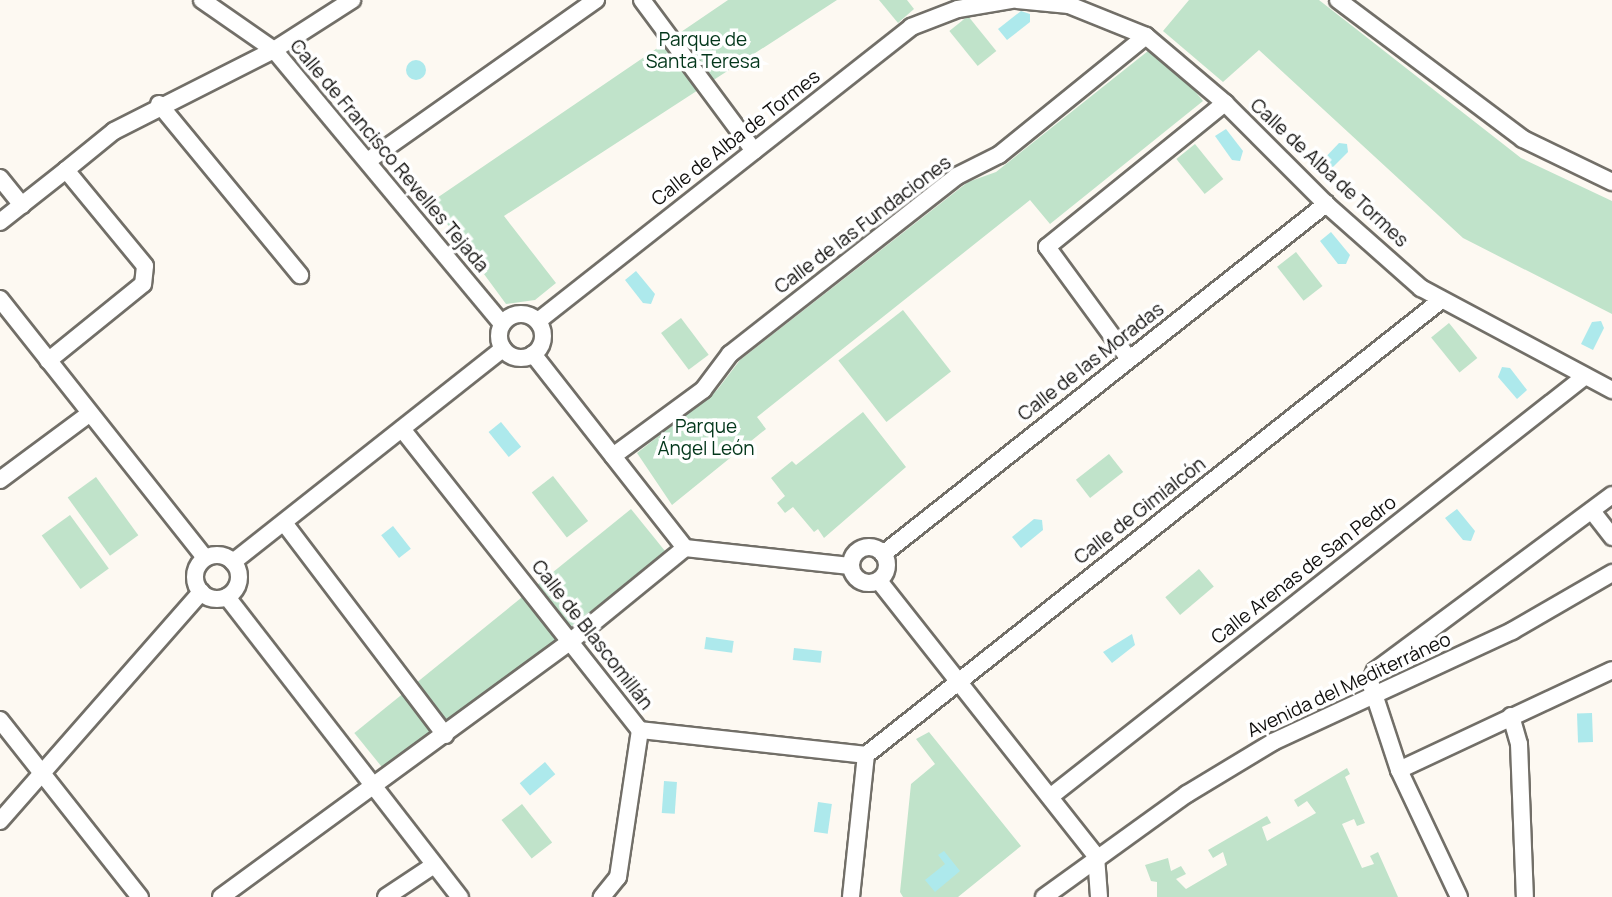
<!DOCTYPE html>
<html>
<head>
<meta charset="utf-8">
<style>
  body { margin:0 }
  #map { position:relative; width:1612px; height:897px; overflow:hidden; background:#fdf9f2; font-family:Manrope,sans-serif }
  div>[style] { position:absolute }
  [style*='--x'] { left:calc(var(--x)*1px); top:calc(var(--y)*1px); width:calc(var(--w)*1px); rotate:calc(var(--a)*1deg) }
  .green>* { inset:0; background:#c0e3ca; transform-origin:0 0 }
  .water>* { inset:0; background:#ade9ec; transform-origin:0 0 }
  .round { border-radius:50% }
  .roads { filter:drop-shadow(2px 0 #726f68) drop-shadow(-2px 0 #726f68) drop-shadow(0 2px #726f68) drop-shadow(0 -2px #726f68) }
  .minor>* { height:16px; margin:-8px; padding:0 8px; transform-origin:8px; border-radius:8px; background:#fff }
  .minor>.ring { margin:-8px; padding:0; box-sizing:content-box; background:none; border:16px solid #fff; border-radius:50% }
  span { translate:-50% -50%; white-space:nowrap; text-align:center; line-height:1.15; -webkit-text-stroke:7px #fff; paint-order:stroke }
  .park-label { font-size:19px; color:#02361a }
  .street-label { font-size:19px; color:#0f0e0c }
</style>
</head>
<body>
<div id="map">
  <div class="green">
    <i style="clip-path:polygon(728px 0,837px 0,504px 216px,556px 283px,535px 300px,506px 304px,431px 202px)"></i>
    <i style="clip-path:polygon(879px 0,907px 0,914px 9px,898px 23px)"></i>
    <i style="clip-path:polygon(1189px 0,1319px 0,1521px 158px,1612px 201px,1612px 314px,1463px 238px,1259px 50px,1223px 82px,1163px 31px)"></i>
    <i style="left:968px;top:16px;width:45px;height:24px;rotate:51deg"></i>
    <i style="clip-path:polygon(1148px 51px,1181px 74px,1203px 101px,1050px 224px,1030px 200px,757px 417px,766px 429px,672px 505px,637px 453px,717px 390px,740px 360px,968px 182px,996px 172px)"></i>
    <i style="left:1195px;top:144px;width:45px;height:24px;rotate:51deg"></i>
    <i style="left:1296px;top:252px;width:43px;height:24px;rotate:52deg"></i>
    <i style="left:903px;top:310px;width:78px;height:82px;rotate:52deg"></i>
    <i style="left:681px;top:318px;width:46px;height:25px;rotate:53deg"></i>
    <i style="left:1449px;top:323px;width:45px;height:23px;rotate:51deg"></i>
    <i style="clip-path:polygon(863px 412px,906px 467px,824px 538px,818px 529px,814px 532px,793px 507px,785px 513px,777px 503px,785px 496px,771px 478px,792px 461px,796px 465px)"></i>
    <i style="left:1109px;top:454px;width:23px;height:42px;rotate:52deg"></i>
    <i style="left:553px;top:476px;width:57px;height:27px;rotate:52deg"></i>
    <i style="left:96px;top:477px;width:72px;height:35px;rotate:54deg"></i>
    <i style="left:631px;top:509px;width:55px;height:356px;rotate:51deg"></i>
    <i style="left:70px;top:515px;width:66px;height:35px;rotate:54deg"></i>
    <i style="left:1199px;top:569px;width:23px;height:44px;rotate:50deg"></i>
    <i style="clip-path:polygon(929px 732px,1021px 846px,958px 897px,903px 897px,900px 892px,911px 784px,935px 764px,916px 739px)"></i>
    <i style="clip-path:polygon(1347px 768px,1350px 774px,1345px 777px,1365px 823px,1357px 826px,1354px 819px,1342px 824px,1362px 868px,1374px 864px,1370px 856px,1378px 852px,1398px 897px,1157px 897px,1157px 882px,1151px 881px,1145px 865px,1168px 858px,1171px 871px,1181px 866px,1186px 874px,1176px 879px,1186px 889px,1227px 865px,1223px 852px,1213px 858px,1208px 850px,1267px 816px,1271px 823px,1262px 827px,1267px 841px,1316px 813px,1307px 801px,1298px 807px,1294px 800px)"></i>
    <i style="left:522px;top:804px;width:49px;height:26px;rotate:52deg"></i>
  </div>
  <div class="water">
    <i style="clip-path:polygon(1021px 11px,1030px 14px,1030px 22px,1007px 40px,998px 29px)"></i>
    <i class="round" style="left:406px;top:60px;width:20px;height:20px"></i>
    <i style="clip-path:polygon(1226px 129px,1243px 151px,1240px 161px,1232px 160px,1215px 136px)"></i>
    <i style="clip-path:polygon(1339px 143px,1347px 144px,1348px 152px,1330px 170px,1321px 162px)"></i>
    <i style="clip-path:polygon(1331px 232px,1350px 255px,1346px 264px,1338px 264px,1320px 241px)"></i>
    <i style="clip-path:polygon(636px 271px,655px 294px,651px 304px,643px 303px,625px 280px)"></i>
    <i style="clip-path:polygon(1601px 321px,1604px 328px,1593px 350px,1581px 344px,1592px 322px)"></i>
    <i style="clip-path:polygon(1502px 367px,1510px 368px,1527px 390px,1517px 399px,1498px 377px)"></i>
    <i style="left:501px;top:422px;width:32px;height:16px;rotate:51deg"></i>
    <i style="clip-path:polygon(1457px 509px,1475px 531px,1471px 541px,1463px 540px,1445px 518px)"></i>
    <i style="clip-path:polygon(1034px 519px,1042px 520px,1043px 530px,1021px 548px,1012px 537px)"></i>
    <i style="left:393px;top:526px;width:29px;height:15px;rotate:52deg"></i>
    <i style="clip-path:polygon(1132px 634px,1135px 645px,1112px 663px,1103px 652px)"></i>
    <i style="left:706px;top:637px;width:28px;height:12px;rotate:8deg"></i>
    <i style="left:794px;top:648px;width:28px;height:12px;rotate:6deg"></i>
    <i style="left:1592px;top:713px;width:29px;height:15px;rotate:88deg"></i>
    <i style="left:545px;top:762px;width:16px;height:33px;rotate:50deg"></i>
    <i style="left:664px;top:781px;width:13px;height:32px;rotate:4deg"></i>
    <i style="left:818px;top:802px;width:14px;height:30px;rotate:8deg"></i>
    <i style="clip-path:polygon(944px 851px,960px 871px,935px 892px,925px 880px,945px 864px,938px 855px)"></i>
  </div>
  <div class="roads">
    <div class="minor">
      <i style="--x:202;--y:0;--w:88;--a:34.8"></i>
      <i style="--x:274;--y:50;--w:356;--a:50.2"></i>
      <i style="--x:642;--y:0;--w:188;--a:53.4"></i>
      <i style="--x:1017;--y:0;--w:52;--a:5.5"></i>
      <i style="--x:1069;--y:5;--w:83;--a:21.9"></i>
      <i style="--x:1146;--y:36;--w:104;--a:40.3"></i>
      <i style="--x:1225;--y:103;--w:143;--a:45"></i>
      <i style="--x:1326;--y:204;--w:127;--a:41.5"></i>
      <i style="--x:1421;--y:288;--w:217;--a:28.1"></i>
      <i style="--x:1338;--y:0;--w:231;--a:36.9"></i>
      <i style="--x:1523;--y:139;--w:99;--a:25.8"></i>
      <i style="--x:159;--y:104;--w:222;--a:50.5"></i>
      <i style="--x:369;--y:160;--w:278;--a:-35.2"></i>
      <i style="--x:66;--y:170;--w:62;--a:-39.1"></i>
      <i style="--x:114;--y:131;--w:179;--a:-26.9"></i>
      <i style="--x:274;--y:50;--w:93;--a:-32.7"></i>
      <i style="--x:0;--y:178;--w:35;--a:51"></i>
      <i style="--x:0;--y:222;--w:84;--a:-38.2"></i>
      <i style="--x:66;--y:170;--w:124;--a:50.5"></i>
      <i style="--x:145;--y:266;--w:18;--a:96"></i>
      <i style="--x:143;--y:284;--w:122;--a:141"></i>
      <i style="--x:0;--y:299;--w:330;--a:51.6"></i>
      <i class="ring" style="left:499px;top:314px;width:28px;height:28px"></i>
      <i style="--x:538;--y:321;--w:475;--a:-38.2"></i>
      <i style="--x:911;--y:27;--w:50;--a:-21"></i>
      <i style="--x:958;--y:9;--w:55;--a:-9.5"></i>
      <i style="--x:533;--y:354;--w:246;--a:51.9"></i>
      <i style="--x:685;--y:548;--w:166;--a:6.2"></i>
      <i style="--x:1129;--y:359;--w:139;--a:-126.2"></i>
      <i style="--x:1047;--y:247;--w:229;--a:-39"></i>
      <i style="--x:402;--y:429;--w:384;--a:51.7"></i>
      <i style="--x:640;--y:730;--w:149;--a:98.5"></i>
      <i style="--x:618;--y:877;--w:26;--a:129"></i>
      <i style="--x:613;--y:456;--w:112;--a:-36.3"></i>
      <i style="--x:703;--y:390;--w:45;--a:-53.1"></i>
      <i style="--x:730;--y:354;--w:288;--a:-38.1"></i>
      <i style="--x:957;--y:176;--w:47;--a:-26.6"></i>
      <i style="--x:999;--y:155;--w:189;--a:-39"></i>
      <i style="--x:0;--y:480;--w:111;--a:-36.6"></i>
      <i style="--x:1592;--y:511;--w:33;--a:52"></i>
      <i style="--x:285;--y:524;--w:265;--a:52.8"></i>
      <i class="ring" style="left:851px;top:547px;width:20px;height:20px"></i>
      <i style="--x:883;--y:554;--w:565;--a:-38.31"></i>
      <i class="ring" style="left:195px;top:555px;width:28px;height:28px"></i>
      <i style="--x:233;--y:562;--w:344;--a:-38.3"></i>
      <i style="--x:879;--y:581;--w:350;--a:51.7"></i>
      <i style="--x:1096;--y:856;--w:41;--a:85.8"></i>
      <i style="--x:227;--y:597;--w:380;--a:52.2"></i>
      <i style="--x:1511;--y:716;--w:29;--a:74"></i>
      <i style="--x:1519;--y:744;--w:153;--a:87.8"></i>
      <i style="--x:0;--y:720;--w:226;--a:51.7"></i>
      <i style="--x:640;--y:730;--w:227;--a:6.3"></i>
      <i style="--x:866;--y:755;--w:732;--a:-38.34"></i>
      <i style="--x:1399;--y:770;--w:235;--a:-25.1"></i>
      <i style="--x:1050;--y:797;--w:679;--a:-38.19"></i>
      <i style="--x:0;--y:821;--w:305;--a:-48.7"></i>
      <i style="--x:221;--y:897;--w:434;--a:-36.2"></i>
      <i style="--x:571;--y:641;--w:147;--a:-39.2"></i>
      <i style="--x:386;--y:897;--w:58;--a:-33.7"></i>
      <i style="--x:851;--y:897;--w:143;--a:-84"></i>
      <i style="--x:1044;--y:897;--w:176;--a:-35.8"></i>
      <i style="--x:1187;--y:794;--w:100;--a:-31.2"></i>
      <i style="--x:1273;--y:742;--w:264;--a:-24.9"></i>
      <i style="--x:1512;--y:631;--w:116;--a:-30.1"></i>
      <i style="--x:1459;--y:897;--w:140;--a:-115.3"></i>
      <i style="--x:1399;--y:770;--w:93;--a:-108.2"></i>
      <i style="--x:1370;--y:682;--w:12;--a:-66"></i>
      <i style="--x:1375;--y:671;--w:295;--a:-36.6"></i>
    </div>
  </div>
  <div class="park-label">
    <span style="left:703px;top:51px">Parque de<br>Santa Teresa</span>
    <span style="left:706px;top:438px">Parque<br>Ángel León</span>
  </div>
  <div class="street-label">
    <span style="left:736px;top:138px;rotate:-38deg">Calle de Alba de Tormes</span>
    <span style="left:389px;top:156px;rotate:50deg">Calle de Francisco Revelles Tejada</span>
    <span style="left:1329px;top:173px;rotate:43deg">Calle de Alba de Tormes</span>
    <span style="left:863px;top:225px;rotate:-37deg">Calle de las Fundaciones</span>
    <span style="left:1091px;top:362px;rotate:-38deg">Calle de las Moradas</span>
    <span style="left:1140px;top:511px;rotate:-38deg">Calle de Gimialcón</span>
    <span style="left:1304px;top:570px;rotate:-38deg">Calle Arenas de San Pedro</span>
    <span style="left:592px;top:635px;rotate:52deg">Calle de Blascomillán</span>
    <span style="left:1349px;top:685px;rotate:-25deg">Avenida del Mediterráneo</span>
  </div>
</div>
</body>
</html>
